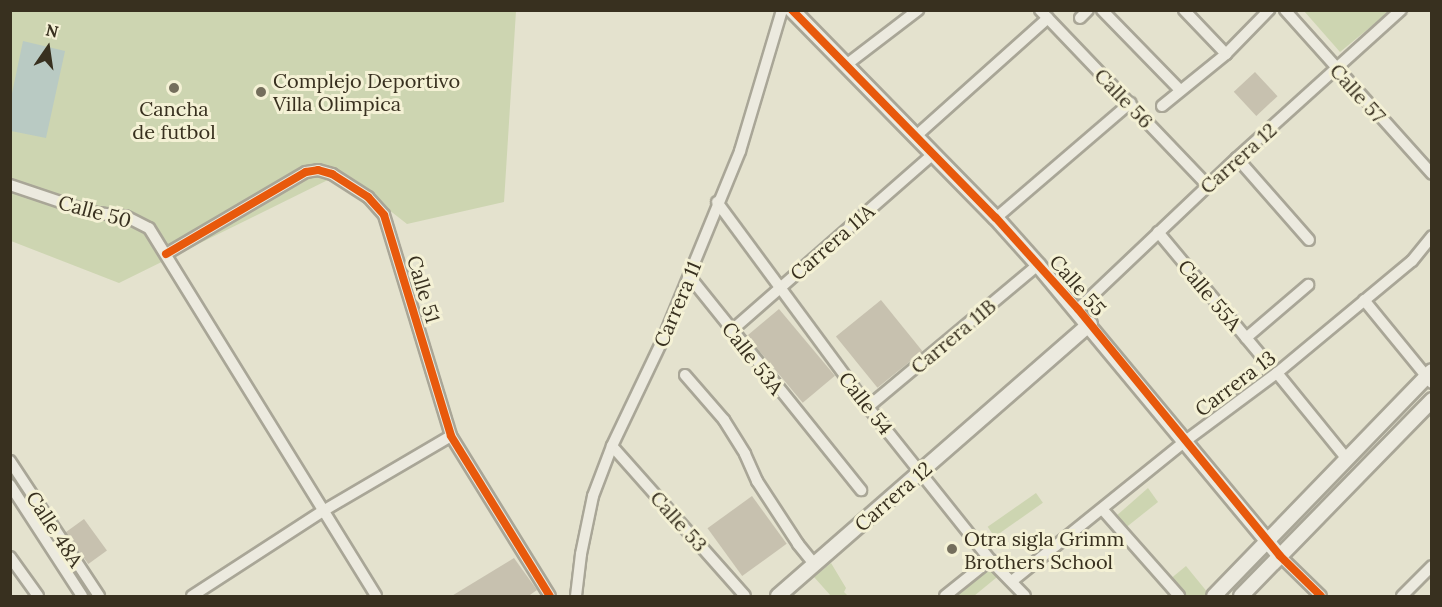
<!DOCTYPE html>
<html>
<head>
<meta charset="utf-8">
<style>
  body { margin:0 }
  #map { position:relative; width:1442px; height:607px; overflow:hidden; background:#e4e2ce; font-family:Lora,serif }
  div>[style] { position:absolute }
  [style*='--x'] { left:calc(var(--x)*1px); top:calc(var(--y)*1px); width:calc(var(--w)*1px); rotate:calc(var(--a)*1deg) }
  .green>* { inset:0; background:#cdd5b1; transform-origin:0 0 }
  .water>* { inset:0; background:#b9cac3 }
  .building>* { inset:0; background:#c7c1af; transform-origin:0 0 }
  .roads { filter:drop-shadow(2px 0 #a9a697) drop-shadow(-2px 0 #a9a697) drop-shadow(0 2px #a9a697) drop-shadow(0 -2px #a9a697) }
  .minor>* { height:10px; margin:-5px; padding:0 5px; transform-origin:5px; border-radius:5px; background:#eceadf }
  .tertiary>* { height:14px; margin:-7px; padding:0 7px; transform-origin:7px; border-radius:7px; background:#eceadf }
  .cycleway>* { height:8px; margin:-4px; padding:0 4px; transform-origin:4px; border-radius:4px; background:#e8590c }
  .dots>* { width:16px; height:16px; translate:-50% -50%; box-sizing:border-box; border:3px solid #f4f1d5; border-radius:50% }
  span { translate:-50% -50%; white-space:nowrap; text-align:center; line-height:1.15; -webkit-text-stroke:6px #f4f1d5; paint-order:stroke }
  .poi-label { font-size:20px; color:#38301f }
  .left { translate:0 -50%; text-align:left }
  .street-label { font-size:20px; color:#38301f }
  .frame { position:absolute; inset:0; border:12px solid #38301f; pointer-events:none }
  .north { position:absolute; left:18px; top:18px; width:60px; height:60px; -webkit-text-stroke:4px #f4f1d5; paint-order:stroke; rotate:13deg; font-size:16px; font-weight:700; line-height:24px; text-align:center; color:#38301f }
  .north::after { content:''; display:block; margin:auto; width:21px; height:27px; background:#38301f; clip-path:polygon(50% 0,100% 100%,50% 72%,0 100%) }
</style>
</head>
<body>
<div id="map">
  <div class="green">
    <i style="clip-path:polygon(10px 11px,516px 11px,504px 202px,407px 224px,342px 173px,119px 283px,11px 241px)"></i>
    <i style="clip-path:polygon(1304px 11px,1390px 11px,1340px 52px)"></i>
    <i style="clip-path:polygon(1148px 488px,1158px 502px,1124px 529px,1115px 517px)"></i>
    <i style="left:1036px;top:493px;width:12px;height:59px;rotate:55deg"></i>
    <i style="clip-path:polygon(990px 555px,1002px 573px,974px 596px,953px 596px)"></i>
    <i style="clip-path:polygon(831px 563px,846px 588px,844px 592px,848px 596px,831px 596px,814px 577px)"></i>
    <i style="clip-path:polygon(1186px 566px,1208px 593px,1205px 596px,1183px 596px,1169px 580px)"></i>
  </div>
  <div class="water">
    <i style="clip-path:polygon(23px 41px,65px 51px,46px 138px,11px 131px,11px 98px)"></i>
  </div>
  <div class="building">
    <i style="left:1255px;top:72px;width:33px;height:29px;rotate:47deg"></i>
    <i style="left:881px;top:300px;width:66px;height:58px;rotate:51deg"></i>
    <i style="left:779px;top:309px;width:87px;height:42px;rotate:50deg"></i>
    <i style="left:752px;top:496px;width:59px;height:55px;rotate:54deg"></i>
    <i style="left:84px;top:519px;width:39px;height:23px;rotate:54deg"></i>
    <i style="clip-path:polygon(514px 558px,537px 590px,527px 597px,450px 597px)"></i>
  </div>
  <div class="roads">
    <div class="minor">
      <i style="--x:1040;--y:10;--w:242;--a:46.3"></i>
      <i style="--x:1102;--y:10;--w:112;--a:45.7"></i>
      <i style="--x:1184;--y:10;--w:61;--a:46.3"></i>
      <i style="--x:1285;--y:10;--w:220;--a:48.1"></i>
      <i style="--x:1080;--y:18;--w:11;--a:-45"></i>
      <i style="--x:846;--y:65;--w:91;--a:-37.4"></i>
      <i style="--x:1162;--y:106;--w:82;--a:-39.1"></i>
      <i style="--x:1226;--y:54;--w:62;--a:-45.7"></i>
      <i style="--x:916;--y:136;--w:177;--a:-41.8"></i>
      <i style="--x:1237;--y:158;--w:109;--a:48.7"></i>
      <i style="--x:10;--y:185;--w:84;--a:18.6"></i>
      <i style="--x:90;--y:212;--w:35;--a:7"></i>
      <i style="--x:125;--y:216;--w:27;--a:27"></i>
      <i style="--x:149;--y:228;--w:432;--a:58.3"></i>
      <i style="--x:717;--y:202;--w:255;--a:53.6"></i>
      <i style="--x:868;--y:407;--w:196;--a:51.4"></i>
      <i style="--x:990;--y:560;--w:50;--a:45.8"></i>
      <i style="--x:996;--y:218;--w:177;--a:-40.6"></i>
      <i style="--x:1158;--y:232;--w:164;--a:50.2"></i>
      <i style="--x:166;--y:254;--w:162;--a:-30.4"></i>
      <i style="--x:306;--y:172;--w:12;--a:-9"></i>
      <i style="--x:318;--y:170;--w:15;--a:16"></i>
      <i style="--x:332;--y:174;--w:43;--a:32.6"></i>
      <i style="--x:368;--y:197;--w:24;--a:48"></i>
      <i style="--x:384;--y:215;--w:231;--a:73.1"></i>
      <i style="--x:451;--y:436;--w:188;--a:58.3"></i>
      <i style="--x:689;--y:276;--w:275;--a:51.2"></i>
      <i style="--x:1364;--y:300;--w:107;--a:50.7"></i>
      <i style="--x:1078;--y:309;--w:219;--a:-43.5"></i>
      <i style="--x:1237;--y:158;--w:221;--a:-42.1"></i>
      <i style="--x:731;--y:331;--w:269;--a:-41.2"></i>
      <i style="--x:1246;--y:338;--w:82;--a:-40.5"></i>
      <i style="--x:1277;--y:373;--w:111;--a:50.9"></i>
      <i style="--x:685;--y:375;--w:60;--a:49.1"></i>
      <i style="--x:724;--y:420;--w:40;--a:58"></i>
      <i style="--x:745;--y:454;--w:30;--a:66"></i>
      <i style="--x:757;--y:481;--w:75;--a:56.9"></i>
      <i style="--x:798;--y:544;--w:27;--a:51"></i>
      <i style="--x:868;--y:407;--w:222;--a:-39.9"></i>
      <i style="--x:612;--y:446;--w:200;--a:48.4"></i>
      <i style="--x:10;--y:461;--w:162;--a:56.6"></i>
      <i style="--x:10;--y:485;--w:132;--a:57"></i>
      <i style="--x:1103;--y:510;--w:115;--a:48.5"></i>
      <i style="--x:1280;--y:556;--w:57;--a:44.3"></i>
      <i style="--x:10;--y:557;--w:48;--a:54.3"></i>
      <i style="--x:1012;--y:581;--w:221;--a:-38.9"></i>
      <i style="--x:1184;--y:442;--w:116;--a:-36.6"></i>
      <i style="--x:1277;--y:373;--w:175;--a:-39.7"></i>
      <i style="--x:1412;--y:261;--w:32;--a:-51"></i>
      <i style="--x:192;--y:596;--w:156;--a:-33"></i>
      <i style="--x:323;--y:511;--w:148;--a:-30.4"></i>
      <i style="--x:576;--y:596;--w:42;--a:-83.2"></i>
      <i style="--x:581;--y:554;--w:59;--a:-78.3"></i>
      <i style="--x:593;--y:496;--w:53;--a:-69.2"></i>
      <i style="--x:612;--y:446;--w:119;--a:-64.5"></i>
      <i style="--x:663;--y:339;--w:203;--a:-67.7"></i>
      <i style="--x:740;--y:151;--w:147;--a:-73.4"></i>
      <i style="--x:945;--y:596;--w:58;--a:-38.7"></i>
      <i style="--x:1402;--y:596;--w:42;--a:-45"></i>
    </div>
    <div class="tertiary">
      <i style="--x:792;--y:10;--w:291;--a:45.6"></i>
      <i style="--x:996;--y:218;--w:63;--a:48.2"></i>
      <i style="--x:1038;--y:265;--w:378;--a:50.3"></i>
      <i style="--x:778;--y:596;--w:414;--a:-41.1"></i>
      <i style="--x:1214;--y:596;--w:313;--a:-45.9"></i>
      <i style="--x:1241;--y:596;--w:274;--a:-45.7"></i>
    </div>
  </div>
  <div class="cycleway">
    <i style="--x:792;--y:10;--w:291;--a:45.6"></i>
    <i style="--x:996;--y:218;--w:122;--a:48"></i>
    <i style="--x:1078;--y:309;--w:319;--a:50.7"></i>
    <i style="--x:1280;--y:556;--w:57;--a:44.3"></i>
    <i style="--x:166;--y:254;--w:162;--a:-30.4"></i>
    <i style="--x:306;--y:172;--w:12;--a:-9"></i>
    <i style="--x:318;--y:170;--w:15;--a:16"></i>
    <i style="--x:332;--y:174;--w:43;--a:32.6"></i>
    <i style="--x:368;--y:197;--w:24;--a:48"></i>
    <i style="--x:384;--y:215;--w:231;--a:73.1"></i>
    <i style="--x:451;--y:436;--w:188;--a:58.3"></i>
  </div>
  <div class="dots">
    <i style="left:174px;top:88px;background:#746e5c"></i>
    <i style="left:261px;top:92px;background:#746e5c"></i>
    <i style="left:952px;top:549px;background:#746e5c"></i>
  </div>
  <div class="poi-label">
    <span class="left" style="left:273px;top:92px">Complejo Deportivo<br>Villa Olimpica</span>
    <span style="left:174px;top:120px">Cancha<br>de futbol</span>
    <span class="left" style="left:964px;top:550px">Otra sigla Grimm<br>Brothers School</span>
  </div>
  <div class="street-label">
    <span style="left:1358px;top:93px;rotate:48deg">Calle 57</span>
    <span style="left:1124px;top:98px;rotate:46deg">Calle 56</span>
    <span style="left:1238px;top:158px;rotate:-42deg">Carrera 12</span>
    <span style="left:95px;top:211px;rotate:15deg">Calle 50</span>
    <span style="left:832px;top:242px;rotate:-41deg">Carrera 11A</span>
    <span style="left:1078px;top:285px;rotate:49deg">Calle 55</span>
    <span style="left:424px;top:289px;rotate:73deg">Calle 51</span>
    <span style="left:1210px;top:295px;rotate:50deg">Calle 55A</span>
    <span style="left:677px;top:304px;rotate:-67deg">Carrera 11</span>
    <span style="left:953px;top:336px;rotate:-40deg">Carrera 11B</span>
    <span style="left:753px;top:358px;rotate:52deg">Calle 53A</span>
    <span style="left:1235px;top:383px;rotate:-37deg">Carrera 13</span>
    <span style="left:866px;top:403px;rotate:52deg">Calle 54</span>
    <span style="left:893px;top:496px;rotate:-41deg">Carrera 12</span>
    <span style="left:679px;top:521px;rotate:48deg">Calle 53</span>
    <span style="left:55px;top:529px;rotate:57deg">Calle 48A</span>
  </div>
  <div class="frame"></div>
  <div class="north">N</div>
</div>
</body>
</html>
